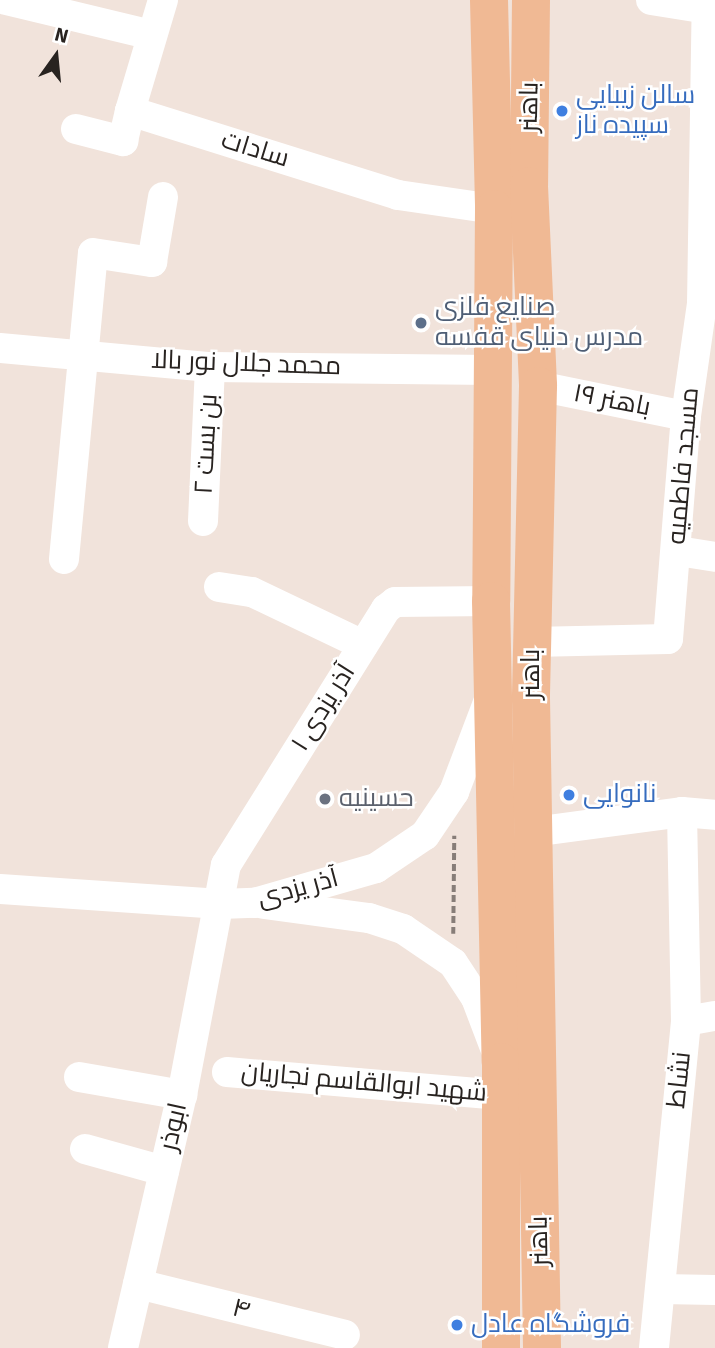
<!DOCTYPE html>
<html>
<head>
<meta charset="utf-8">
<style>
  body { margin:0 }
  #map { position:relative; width:715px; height:1348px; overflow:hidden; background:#f1e3db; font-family:Signika,Cairo,sans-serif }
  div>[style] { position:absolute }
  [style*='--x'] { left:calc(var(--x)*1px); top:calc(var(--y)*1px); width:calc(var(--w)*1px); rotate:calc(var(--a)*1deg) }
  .path>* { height:3.5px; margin-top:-1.75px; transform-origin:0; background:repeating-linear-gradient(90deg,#877d78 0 7px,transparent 0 10.5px) }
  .minor>* { height:30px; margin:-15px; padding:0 15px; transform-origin:15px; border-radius:15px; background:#fff }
  .major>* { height:38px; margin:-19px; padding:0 19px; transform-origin:19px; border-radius:19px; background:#f0b994 }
  .dots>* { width:19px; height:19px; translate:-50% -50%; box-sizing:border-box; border:4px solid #fff; border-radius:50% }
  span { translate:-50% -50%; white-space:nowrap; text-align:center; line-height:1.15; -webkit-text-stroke:5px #fff; paint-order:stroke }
  .shop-label { font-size:26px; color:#366cbe }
  .left { translate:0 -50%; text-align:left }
  .street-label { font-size:26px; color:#282320 }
  .service-label { font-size:26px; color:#4e5e75 }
  .worship-label { font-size:26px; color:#5b616d }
  .north { position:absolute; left:21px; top:21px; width:70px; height:70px; -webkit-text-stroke:5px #fff; paint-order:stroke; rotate:15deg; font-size:19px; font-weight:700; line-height:28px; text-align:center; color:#282320 }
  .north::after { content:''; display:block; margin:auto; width:24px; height:32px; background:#282320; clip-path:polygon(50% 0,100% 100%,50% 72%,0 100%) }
</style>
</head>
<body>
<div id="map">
  <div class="path">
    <i style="--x:453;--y:934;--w:98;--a:-89.4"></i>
  </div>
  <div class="minor">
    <i style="--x:6;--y:0;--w:150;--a:13.5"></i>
    <i style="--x:163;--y:0;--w:116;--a:106.6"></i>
    <i style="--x:130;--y:111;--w:281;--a:17.4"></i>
    <i style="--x:398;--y:195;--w:97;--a:8.3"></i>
    <i style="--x:651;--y:0;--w:65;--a:8.9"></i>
    <i style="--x:76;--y:129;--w:49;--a:14.3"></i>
    <i style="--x:123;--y:141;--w:31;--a:-77"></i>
    <i style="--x:0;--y:348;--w:211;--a:5.2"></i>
    <i style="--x:210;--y:367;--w:283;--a:0.6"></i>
    <i style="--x:538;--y:386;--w:151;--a:11.5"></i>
    <i style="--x:203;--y:521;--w:154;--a:-87.4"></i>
    <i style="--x:678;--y:551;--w:37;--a:9"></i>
    <i style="--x:64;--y:559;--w:307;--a:-84.6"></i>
    <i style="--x:93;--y:253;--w:60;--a:8.7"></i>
    <i style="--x:152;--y:262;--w:66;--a:-80.4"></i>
    <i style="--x:219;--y:587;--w:33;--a:9"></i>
    <i style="--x:252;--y:592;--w:123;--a:25.5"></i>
    <i style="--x:532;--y:642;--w:136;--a:-1.3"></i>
    <i style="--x:668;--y:639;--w:224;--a:-85.4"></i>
    <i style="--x:686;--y:416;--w:113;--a:-81.9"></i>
    <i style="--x:702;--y:304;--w:304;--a:-89.1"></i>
    <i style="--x:533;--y:832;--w:150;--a:-7.6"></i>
    <i style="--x:682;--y:812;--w:33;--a:5"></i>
    <i style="--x:0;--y:889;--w:221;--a:3.9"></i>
    <i style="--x:220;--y:904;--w:34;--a:-2"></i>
    <i style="--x:254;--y:903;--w:127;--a:-16"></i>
    <i style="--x:376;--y:868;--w:59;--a:-34"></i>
    <i style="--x:425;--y:835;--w:52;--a:-56"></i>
    <i style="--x:454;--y:792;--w:98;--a:-69.2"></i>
    <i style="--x:264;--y:904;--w:106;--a:7.6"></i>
    <i style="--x:369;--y:918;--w:36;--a:18"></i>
    <i style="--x:403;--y:929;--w:60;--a:34.2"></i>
    <i style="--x:453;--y:963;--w:42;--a:56.7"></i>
    <i style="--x:476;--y:998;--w:53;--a:69.2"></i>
    <i style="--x:686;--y:1021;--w:29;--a:-10"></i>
    <i style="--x:227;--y:1072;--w:275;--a:4.8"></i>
    <i style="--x:79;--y:1077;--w:105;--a:9.9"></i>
    <i style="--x:85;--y:1149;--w:82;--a:15.6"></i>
    <i style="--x:138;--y:1284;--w:213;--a:13.8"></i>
    <i style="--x:661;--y:1289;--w:54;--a:1.1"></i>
    <i style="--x:123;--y:1348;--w:260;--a:-76.9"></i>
    <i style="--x:182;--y:1095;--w:234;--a:-79.2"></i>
    <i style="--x:226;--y:865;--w:302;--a:-58"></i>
    <i style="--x:386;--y:609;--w:11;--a:-38"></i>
    <i style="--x:395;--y:602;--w:96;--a:-0.6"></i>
    <i style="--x:654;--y:1348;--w:329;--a:-84.4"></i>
    <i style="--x:686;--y:1021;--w:209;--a:-91.1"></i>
  </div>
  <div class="major">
    <i style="--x:489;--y:0;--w:209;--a:88.6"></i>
    <i style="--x:494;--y:209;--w:392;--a:90.4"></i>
    <i style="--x:491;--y:601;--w:461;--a:88.8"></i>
    <i style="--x:501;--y:1062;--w:286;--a:90"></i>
    <i style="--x:531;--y:0;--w:186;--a:90.6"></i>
    <i style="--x:529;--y:186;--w:200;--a:87.4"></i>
    <i style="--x:538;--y:386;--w:312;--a:91.3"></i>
    <i style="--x:531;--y:698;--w:650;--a:89.03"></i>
  </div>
  <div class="dots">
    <i style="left:562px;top:111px;background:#3f7fe0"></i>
    <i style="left:421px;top:323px;background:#5c6f8a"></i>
    <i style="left:569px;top:795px;background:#3f7fe0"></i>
    <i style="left:325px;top:799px;background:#6b7280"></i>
    <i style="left:457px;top:1325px;background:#3f7fe0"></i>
  </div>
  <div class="shop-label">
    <span class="left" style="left:576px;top:111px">سالن زیبایی<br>سپیده ناز</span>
    <span class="left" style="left:583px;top:795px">نانوایی</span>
    <span class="left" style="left:471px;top:1325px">فروشگاه عادل</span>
  </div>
  <div class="street-label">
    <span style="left:530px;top:107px;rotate:-89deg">باهنر</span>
    <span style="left:255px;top:150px;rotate:17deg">سادات</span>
    <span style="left:246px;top:364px;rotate:2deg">محمد جلال نور بالا</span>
    <span style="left:612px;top:401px;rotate:11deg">باهنر ۱۹</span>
    <span style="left:207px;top:444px;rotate:-87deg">بن بست ۲</span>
    <span style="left:684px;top:466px;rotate:-85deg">مسجد فاطمیه</span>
    <span style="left:532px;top:674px;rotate:-90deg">باهنر</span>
    <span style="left:324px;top:708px;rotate:-58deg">آذر یزدی ۱</span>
    <span style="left:298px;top:889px;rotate:-15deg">آذر یزدی</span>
    <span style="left:680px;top:1080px;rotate:-84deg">نشاط</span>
    <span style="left:364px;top:1083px;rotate:5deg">شهید ابوالقاسم نجاریان</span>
    <span style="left:174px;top:1127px;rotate:-77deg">ابوذر</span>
    <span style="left:540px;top:1241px;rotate:-91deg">باهنر</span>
    <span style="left:241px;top:1310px;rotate:14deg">۴</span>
  </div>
  <div class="service-label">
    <span class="left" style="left:435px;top:323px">صنایع فلزی<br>مدرس دنیای قفسه</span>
  </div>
  <div class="worship-label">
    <span class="left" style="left:339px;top:799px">حسینیه</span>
  </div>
  <div class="north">N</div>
</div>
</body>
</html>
